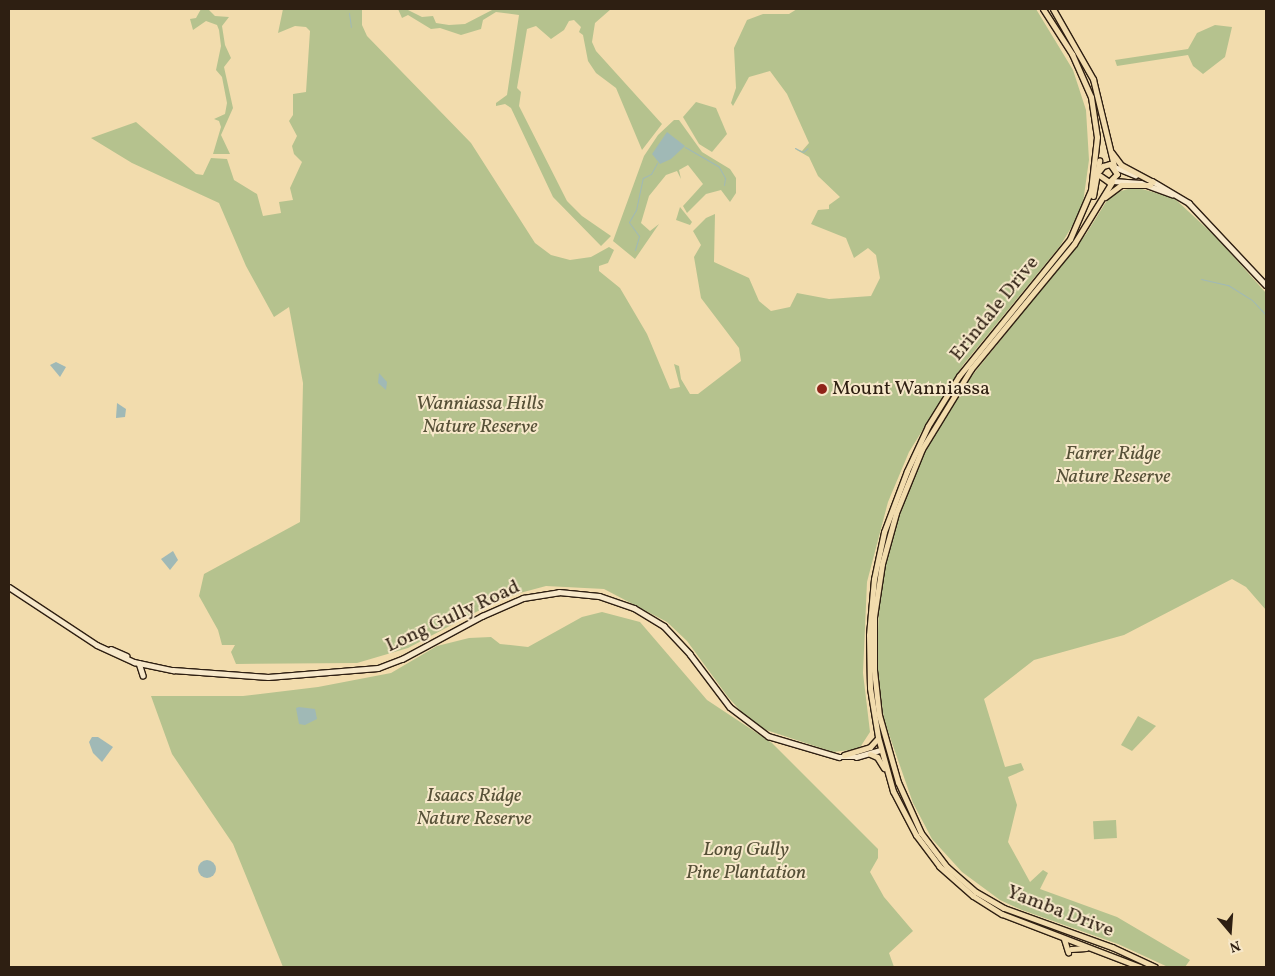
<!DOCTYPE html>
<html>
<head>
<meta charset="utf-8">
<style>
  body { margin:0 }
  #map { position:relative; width:1275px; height:976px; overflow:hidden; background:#f2dcad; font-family:Vollkorn,serif }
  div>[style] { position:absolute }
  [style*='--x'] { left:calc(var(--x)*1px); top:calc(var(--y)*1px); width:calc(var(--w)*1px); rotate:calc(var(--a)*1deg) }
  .green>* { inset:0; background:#b5c28e; transform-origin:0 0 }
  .water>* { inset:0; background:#a0b9b6 }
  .round { border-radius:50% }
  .stream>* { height:1px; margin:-0.5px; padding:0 0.5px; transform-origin:0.5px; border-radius:0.5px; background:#a0b9b6 }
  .roads { filter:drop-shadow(1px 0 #2e1f12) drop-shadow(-1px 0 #2e1f12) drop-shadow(0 1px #2e1f12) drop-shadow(0 -1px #2e1f12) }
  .secondary>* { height:4.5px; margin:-2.25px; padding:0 2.25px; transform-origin:2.25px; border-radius:2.25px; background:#f7e8ca }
  .primary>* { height:5px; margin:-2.5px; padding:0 2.5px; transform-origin:2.5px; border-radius:2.5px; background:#f2dcad }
  .dots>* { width:14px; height:14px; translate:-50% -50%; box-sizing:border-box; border:2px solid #f7e8ca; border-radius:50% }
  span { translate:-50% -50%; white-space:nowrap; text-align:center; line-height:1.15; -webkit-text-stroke:4px #f7e8ca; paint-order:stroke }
  .street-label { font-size:20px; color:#2e1f12 }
  .poi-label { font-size:20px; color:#2e1f12 }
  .left { translate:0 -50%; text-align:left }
  .park-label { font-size:20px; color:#565037; font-style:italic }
  .frame { position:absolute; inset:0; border:10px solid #2e1f12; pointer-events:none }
  .north { position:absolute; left:1205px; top:906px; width:50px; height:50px; -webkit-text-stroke:4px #f7e8ca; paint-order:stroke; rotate:162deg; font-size:14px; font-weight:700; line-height:20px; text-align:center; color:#2e1f12 }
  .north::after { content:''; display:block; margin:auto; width:18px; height:22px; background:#2e1f12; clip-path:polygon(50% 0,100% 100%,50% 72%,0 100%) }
</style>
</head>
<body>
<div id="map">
  <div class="green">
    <i style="clip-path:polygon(201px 9px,208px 9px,215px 16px,229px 17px,222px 26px,225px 45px,231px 58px,224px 67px,233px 108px,221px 135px,230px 154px,213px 154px,221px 127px,219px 121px,214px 119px,225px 114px,227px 103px,222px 77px,216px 70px,221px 46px,219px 30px,217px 25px,206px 21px,193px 30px,190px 19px,196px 18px)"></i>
    <i style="clip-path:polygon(283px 9px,362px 9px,362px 25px,367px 36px,471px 143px,535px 243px,551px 255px,570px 260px,591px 257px,609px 247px,614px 250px,608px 263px,599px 266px,599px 271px,620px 288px,647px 334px,670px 389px,680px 387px,674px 364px,679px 366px,681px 379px,690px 394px,698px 394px,741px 361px,739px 348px,701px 298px,694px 257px,701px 245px,693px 231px,706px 218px,715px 214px,714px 262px,749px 278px,759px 301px,771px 311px,790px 307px,797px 293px,829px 299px,871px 296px,880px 278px,876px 255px,868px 248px,854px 258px,846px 238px,811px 224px,818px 210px,829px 209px,829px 205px,840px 197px,818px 176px,809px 157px,795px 149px,802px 151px,809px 143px,787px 94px,770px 71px,749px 77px,733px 106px,731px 103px,736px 88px,734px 48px,747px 20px,763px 14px,789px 14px,797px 9px,1036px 9px,1073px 70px,1086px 110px,1089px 160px,1082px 210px,1060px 246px,963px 365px,909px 452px,888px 502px,867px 582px,863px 673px,870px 732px,859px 749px,833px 752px,763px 729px,745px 716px,728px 697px,687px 641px,667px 622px,604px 589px,546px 586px,520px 593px,497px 601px,408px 648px,357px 663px,236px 664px,231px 652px,235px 645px,222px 645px,218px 630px,199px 596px,204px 574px,300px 522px,303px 383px,289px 307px,274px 317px,246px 266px,219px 203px,132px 163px,91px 138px,136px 122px,196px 174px,203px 175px,211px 158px,227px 159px,234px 180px,257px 194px,263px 216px,281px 213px,279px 202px,293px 200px,290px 188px,302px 162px,294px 154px,292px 146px,297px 136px,289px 121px,293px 115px,293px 94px,306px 92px,310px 31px,306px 27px,295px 26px,278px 33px)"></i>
    <i style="clip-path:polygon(398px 9px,406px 9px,422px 17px,433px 16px,436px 23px,449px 25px,465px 24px,494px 9px,611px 9px,595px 23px,592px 42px,596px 51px,662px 124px,642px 150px,616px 88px,596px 73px,588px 61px,583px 35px,579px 32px,581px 27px,574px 20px,569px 21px,564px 30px,551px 39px,536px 26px,527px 29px,517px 88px,521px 92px,519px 106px,567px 201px,582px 216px,611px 236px,601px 246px,553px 197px,511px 108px,505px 104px,496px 106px,496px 103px,507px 95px,519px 15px,496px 12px,483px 20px,481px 29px,461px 35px,440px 28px,431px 29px,408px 15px,402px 18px)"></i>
    <i style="clip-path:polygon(1215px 25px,1232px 27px,1225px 57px,1203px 74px,1193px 66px,1188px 55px,1117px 66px,1115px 60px,1188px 49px,1197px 33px)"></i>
    <i style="clip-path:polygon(696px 102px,716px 108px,727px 134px,712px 152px,699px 144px,683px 117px)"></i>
    <i style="clip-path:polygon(674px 120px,679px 120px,702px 152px,730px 169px,736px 178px,736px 193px,730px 202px,721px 190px,706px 194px,687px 213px,683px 206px,703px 184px,688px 165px,679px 170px,681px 179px,677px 171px,666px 175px,649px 196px,641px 223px,650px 231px,659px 224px,635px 259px,613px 241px,644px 156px,658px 135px)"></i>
    <i style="clip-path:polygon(1135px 187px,1174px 198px,1217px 238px,1266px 293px,1266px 610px,1246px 587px,1232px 579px,1124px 635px,1034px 660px,984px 699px,1005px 767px,1021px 763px,1024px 770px,1008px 777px,1017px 805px,1008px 842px,1030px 882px,1043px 870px,1048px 873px,1040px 889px,1117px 917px,1190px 960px,1185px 967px,1168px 967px,1118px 944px,1022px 910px,1000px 900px,962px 872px,932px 839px,913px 803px,884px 720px,877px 666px,879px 599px,889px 545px,919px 463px,934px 435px,967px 382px,1086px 234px,1106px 202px,1114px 193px)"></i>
    <i style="clip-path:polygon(680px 207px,692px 222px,690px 225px,676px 220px)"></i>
    <i style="clip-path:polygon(602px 612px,640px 622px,707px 700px,772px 743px,878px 849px,878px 858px,870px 872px,884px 897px,913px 931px,889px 953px,894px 967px,283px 967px,233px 844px,172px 754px,151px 696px,243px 696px,318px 687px,391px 673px,437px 646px,469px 638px,491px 637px,500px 644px,528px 647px,582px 617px)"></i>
    <i style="clip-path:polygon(1138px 716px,1156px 726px,1132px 751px,1121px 745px)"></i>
    <i style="left:1116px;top:820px;width:18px;height:23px;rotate:87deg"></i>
  </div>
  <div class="water">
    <i style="clip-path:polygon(667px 132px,685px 146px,671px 159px,660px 164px,652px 154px)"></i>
    <i style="clip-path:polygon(56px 362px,66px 367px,60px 377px,50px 365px)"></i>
    <i style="clip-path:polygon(379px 373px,387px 382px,386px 390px,378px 383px)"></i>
    <i style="clip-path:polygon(117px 403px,126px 409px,125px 417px,116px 418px)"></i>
    <i style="clip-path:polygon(173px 551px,178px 560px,170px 570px,161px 559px)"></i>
    <i style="clip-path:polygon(299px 707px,315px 709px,317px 719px,305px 725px,299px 724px,296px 708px)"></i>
    <i style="clip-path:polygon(92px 737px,98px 737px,113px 747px,102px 762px,93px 753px,89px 742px)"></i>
    <i class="round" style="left:198px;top:860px;width:18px;height:18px"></i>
  </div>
  <div class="stream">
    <i style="--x:349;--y:13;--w:14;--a:82"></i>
    <i style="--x:685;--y:147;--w:39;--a:30"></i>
    <i style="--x:719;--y:167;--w:13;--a:61"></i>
    <i style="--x:725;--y:178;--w:7;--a:98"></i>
    <i style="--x:795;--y:148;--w:9;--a:27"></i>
    <i style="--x:803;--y:152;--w:6;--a:-39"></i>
    <i style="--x:635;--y:250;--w:15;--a:-74"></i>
    <i style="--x:639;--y:236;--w:17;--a:-126"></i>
    <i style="--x:629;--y:222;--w:14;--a:-60"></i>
    <i style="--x:636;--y:210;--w:33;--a:-78"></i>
    <i style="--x:643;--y:178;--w:9;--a:-27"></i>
    <i style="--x:651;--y:174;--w:13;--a:-61"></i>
    <i style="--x:1201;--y:279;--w:28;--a:13"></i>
    <i style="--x:1228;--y:285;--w:28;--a:32"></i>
    <i style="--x:1252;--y:300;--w:21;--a:47"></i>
  </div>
  <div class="roads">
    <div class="secondary">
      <i style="--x:1115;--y:167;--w:22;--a:22"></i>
      <i style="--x:1113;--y:181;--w:28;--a:4"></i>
      <i style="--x:1141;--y:183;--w:33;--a:20"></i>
      <i style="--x:1152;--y:181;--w:43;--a:30.7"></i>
      <i style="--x:1189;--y:203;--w:112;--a:46.8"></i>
      <i style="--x:9;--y:587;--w:105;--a:33.4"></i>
      <i style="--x:97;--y:645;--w:41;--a:24.7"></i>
      <i style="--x:134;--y:662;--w:40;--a:12"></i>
      <i style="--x:173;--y:670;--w:95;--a:4.2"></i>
      <i style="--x:268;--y:677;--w:110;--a:-4.7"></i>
      <i style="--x:378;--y:668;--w:26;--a:-21"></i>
      <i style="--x:402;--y:659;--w:91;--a:-28.3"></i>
      <i style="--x:482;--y:616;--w:45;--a:-23.7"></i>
      <i style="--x:523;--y:598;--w:36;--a:-9"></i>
      <i style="--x:559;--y:592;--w:40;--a:5.7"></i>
      <i style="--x:599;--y:596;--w:37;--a:19"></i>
      <i style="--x:634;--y:608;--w:35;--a:31"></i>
      <i style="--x:664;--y:626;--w:38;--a:47"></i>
      <i style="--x:690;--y:654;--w:66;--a:53"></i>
      <i style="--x:730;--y:707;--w:48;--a:37.3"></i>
      <i style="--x:768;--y:736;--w:74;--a:16.5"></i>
      <i style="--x:839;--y:757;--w:17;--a:0"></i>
      <i style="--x:856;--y:757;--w:26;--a:-16"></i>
      <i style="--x:111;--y:649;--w:17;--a:24"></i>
      <i style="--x:139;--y:663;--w:13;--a:72"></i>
    </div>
    <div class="primary">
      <i style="--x:1043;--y:9;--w:54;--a:57.2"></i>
      <i style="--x:1072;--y:54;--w:47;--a:66.2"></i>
      <i style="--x:1091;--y:97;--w:40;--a:81.5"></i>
      <i style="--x:1097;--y:137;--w:53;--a:96.5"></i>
      <i style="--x:1091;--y:190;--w:53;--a:113.2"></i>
      <i style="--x:1070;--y:239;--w:176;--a:129"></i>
      <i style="--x:959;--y:376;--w:59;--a:121.8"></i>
      <i style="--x:928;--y:426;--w:50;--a:115"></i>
      <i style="--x:907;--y:471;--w:65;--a:110.7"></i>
      <i style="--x:884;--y:532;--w:48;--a:102"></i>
      <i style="--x:874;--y:579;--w:56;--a:95.1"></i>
      <i style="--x:869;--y:635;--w:53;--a:88.9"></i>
      <i style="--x:870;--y:688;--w:50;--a:80.7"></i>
      <i style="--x:878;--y:737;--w:56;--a:74.5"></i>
      <i style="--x:893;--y:791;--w:50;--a:62.4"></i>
      <i style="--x:916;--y:835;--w:39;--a:53"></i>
      <i style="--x:939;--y:866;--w:45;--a:41.4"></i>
      <i style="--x:973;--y:896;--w:34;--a:32"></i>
      <i style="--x:1002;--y:914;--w:148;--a:21"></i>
      <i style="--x:1053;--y:9;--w:81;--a:60.3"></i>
      <i style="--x:1093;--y:79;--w:89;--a:76.4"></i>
      <i style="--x:1112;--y:153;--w:15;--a:53"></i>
      <i style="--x:1121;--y:165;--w:36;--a:28"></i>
      <i style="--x:1099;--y:175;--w:12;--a:35"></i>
      <i style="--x:1109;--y:182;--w:11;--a:-45"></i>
      <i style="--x:1117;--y:174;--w:12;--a:-125"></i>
      <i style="--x:1110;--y:164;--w:7;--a:164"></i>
      <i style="--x:1103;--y:166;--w:6;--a:129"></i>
      <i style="--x:1112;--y:182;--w:73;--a:121.5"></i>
      <i style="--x:1074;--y:244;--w:162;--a:129.5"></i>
      <i style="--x:971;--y:369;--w:94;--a:121.5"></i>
      <i style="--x:922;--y:449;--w:69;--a:112.1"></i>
      <i style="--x:896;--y:513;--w:53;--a:105.4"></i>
      <i style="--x:882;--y:564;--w:54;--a:98.6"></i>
      <i style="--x:874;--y:617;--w:53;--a:90"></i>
      <i style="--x:874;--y:670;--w:45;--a:83.7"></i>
      <i style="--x:879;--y:715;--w:70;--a:74.2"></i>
      <i style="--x:898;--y:782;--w:56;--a:65.7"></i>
      <i style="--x:921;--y:833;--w:43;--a:52.6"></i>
      <i style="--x:947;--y:867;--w:38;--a:41"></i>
      <i style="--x:976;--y:892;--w:32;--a:30"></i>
      <i style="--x:1004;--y:908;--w:115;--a:19.9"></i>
      <i style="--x:1112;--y:947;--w:47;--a:24.9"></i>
      <i style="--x:1093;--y:196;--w:36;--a:-80"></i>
      <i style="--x:1105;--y:197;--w:20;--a:-37"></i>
      <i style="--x:1121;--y:185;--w:29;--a:0"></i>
      <i style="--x:870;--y:754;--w:8;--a:23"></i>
      <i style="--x:877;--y:757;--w:13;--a:58"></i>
      <i style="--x:844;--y:755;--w:27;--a:-17"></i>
      <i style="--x:870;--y:747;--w:12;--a:-48"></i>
      <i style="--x:1064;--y:939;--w:14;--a:73"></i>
      <i style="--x:1071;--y:949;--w:15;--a:-4"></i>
    </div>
  </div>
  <div class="dots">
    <i style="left:822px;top:389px;background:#8f2418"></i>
  </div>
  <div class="street-label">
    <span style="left:995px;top:309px;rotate:-51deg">Erindale Drive</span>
    <span style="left:453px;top:617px;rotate:-25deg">Long Gully Road</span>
    <span style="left:1060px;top:912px;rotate:21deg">Yamba Drive</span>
  </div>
  <div class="poi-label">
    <span class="left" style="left:832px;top:389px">Mount Wanniassa</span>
  </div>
  <div class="park-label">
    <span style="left:480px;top:416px">Wanniassa Hills<br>Nature Reserve</span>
    <span style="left:1113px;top:466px">Farrer Ridge<br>Nature Reserve</span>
    <span style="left:474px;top:808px">Isaacs Ridge<br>Nature Reserve</span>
    <span style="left:746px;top:862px">Long Gully<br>Pine Plantation</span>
  </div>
  <div class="frame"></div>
  <div class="north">N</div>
</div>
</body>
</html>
